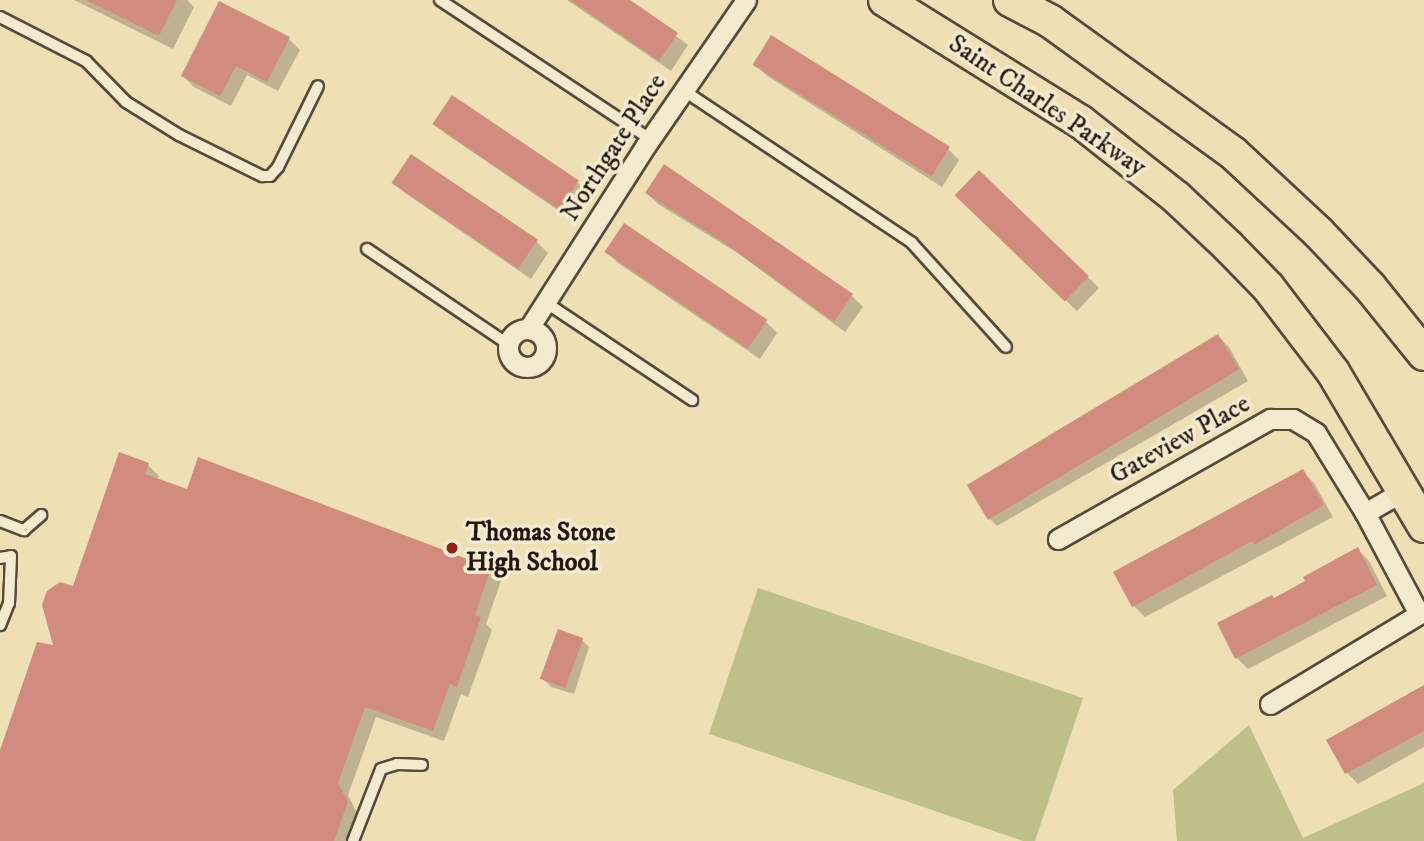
<!DOCTYPE html>
<html>
<head>
<meta charset="utf-8">
<style>
  body { margin:0 }
  #map { position:relative; width:1424px; height:841px; overflow:hidden; background:#eedfb5; font-family:"IM FELL DW Pica",serif }
  div>[style] { position:absolute }
  [style*='--x'] { left:calc(var(--x)*1px); top:calc(var(--y)*1px); width:calc(var(--w)*1px); rotate:calc(var(--a)*1deg) }
  .green>* { inset:0; background:#bfc089 }
  .shadow>* { inset:0; background:#0003; transform-origin:0 0 }
  .building>* { inset:0; background:#d18c7e; transform-origin:0 0 }
  .roads { filter:drop-shadow(2px 0 #574a3a) drop-shadow(-2px 0 #574a3a) drop-shadow(0 2px #574a3a) drop-shadow(0 -2px #574a3a) }
  .service>* { height:10px; margin:-5px; padding:0 5px; transform-origin:5px; border-radius:5px; background:#f4eacf }
  .minor>* { height:19px; margin:-9.5px; padding:0 9.5px; transform-origin:9.5px; border-radius:9.5px; background:#f4eacf }
  .minor>.ring { margin:-9.5px; padding:0; box-sizing:content-box; background:none; border:19px solid #f4eacf; border-radius:50% }
  .primary>* { height:32px; margin:-16px; padding:0 16px; transform-origin:16px; border-radius:16px; background:#eedfb5 }
  .dots>* { width:19px; height:19px; translate:-50% -50%; box-sizing:border-box; border:4px solid #f4eacf; border-radius:50% }
  span { translate:-50% -50%; white-space:nowrap; text-align:center; line-height:1.15; -webkit-text-stroke:7px #f4eacf; paint-order:stroke }
  .street-label { font-size:26px; color:#251811 }
  .poi-label { font-size:26px; color:#251811; font-weight:700 }
  .left { translate:0 -50%; text-align:left }
</style>
</head>
<body>
<div id="map">
  <div class="green">
    <i style="clip-path:polygon(758px 588px,1083px 698px,1035px 841px,1023px 841px,709px 734px)"></i>
    <i style="clip-path:polygon(1249px 725px,1303px 838px,1424px 783px,1424px 841px,1177px 841px,1173px 790px)"></i>
  </div>
  <div class="shadow">
    <i style="clip-path:polygon(74px 0,187px 0,194px 7px,173px 49px)"></i>
    <i style="clip-path:polygon(567px 0,627px 0,688px 45px,671px 71px)"></i>
    <i style="clip-path:polygon(772px 38px,948px 149px,959px 160px,942px 187px,767px 76px,756px 65px)"></i>
    <i style="clip-path:polygon(289px 39px,300px 50px,278px 91px,247px 75px,231px 106px,194px 87px,183px 76px)"></i>
    <i style="clip-path:polygon(435px 123px,577px 182px,588px 193px,571px 219px,446px 134px)"></i>
    <i style="clip-path:polygon(412px 157px,537px 242px,548px 253px,531px 279px,405px 193px,394px 183px)"></i>
    <i style="clip-path:polygon(665px 166px,852px 296px,863px 307px,845px 332px,739px 254px,658px 204px,647px 193px)"></i>
    <i style="left:979px;top:172px;width:167px;height:32px;rotate:44deg"></i>
    <i style="clip-path:polygon(625px 226px,766px 322px,777px 333px,760px 359px,618px 263px,607px 252px)"></i>
    <i style="clip-path:polygon(1218px 336px,1229px 347px,1248px 381px,997px 526px,986px 515px)"></i>
    <i style="clip-path:polygon(148px 465px,159px 476px,157px 480px,189px 491px,490px 570px,501px 581px,486px 624px,492px 630px,468px 697px,461px 694px,444px 741px,376px 717px,348px 795px,358px 815px,349px 841px,0 841px,0 755px,55px 648px,74px 588px)"></i>
    <i style="clip-path:polygon(1303px 472px,1314px 483px,1333px 517px,1145px 617px,1134px 606px)"></i>
    <i style="clip-path:polygon(1358px 550px,1369px 561px,1387px 596px,1248px 669px,1237px 658px,1274px 600px)"></i>
    <i style="clip-path:polygon(582px 640px,589px 647px,574px 694px,551px 687px,544px 680px)"></i>
    <i style="clip-path:polygon(1424px 687px,1424px 747px,1358px 784px,1347px 773px,1329px 740px)"></i>
  </div>
  <div class="building">
    <i style="clip-path:polygon(86px 0,177px 0,159px 36px)"></i>
    <i style="clip-path:polygon(570px 0,630px 0,678px 33px,659px 61px)"></i>
    <i style="clip-path:polygon(219px 1px,290px 37px,267px 82px,236px 66px,220px 96px,181px 76px)"></i>
    <i style="left:771px;top:35px;width:211px;height:35px;rotate:32deg"></i>
    <i style="left:452px;top:95px;width:153px;height:35px;rotate:34deg"></i>
    <i style="left:411px;top:154px;width:153px;height:35px;rotate:34deg"></i>
    <i style="clip-path:polygon(664px 164px,853px 294px,834px 322px,726px 244px,645px 193px)"></i>
    <i style="left:979px;top:170px;width:153px;height:35px;rotate:44deg"></i>
    <i style="left:624px;top:223px;width:173px;height:35px;rotate:34deg"></i>
    <i style="left:1218px;top:334px;width:41px;height:293px;rotate:59deg"></i>
    <i style="clip-path:polygon(119px 452px,149px 463px,145px 474px,187px 489px,198px 457px,491px 568px,475px 615px,481px 617px,457px 687px,450px 684px,433px 731px,365px 707px,338px 783px,348px 802px,334px 841px,0 841px,0 750px,37px 642px,53px 645px,42px 605px,47px 591px,60px 582px,73px 586px)"></i>
    <i style="clip-path:polygon(1303px 469px,1324px 505px,1254px 545px,1252px 541px,1132px 607px,1113px 572px)"></i>
    <i style="clip-path:polygon(1358px 547px,1377px 585px,1235px 659px,1217px 623px,1272px 595px,1274px 598px,1305px 581px,1303px 577px)"></i>
    <i style="left:558px;top:629px;width:27px;height:53px;rotate:20deg"></i>
    <i style="clip-path:polygon(1424px 685px,1424px 731px,1345px 774px,1326px 740px)"></i>
  </div>
  <div class="roads">
    <div class="service">
      <i style="--x:440;--y:0;--w:252;--a:33.5"></i>
      <i style="--x:0;--y:17;--w:97;--a:27.1"></i>
      <i style="--x:86;--y:61;--w:57;--a:45.7"></i>
      <i style="--x:126;--y:102;--w:62;--a:31.9"></i>
      <i style="--x:179;--y:135;--w:93;--a:26.3"></i>
      <i style="--x:262;--y:176;--w:8;--a:0"></i>
      <i style="--x:270;--y:176;--w:12;--a:-48"></i>
      <i style="--x:278;--y:167;--w:90;--a:-63.7"></i>
      <i style="--x:683;--y:90;--w:275;--a:33.7"></i>
      <i style="--x:912;--y:243;--w:140;--a:47.9"></i>
      <i style="--x:367;--y:249;--w:170;--a:34"></i>
      <i style="--x:545;--y:302;--w:177;--a:33.7"></i>
      <i style="--x:0;--y:521;--w:26;--a:21"></i>
      <i style="--x:24;--y:530;--w:23;--a:-41"></i>
      <i style="--x:0;--y:558;--w:11;--a:-10"></i>
      <i style="--x:11;--y:556;--w:47;--a:92.4"></i>
      <i style="--x:9;--y:603;--w:24;--a:112"></i>
      <i style="--x:353;--y:841;--w:77;--a:-68.7"></i>
      <i style="--x:381;--y:769;--w:17;--a:-17"></i>
      <i style="--x:397;--y:764;--w:25;--a:2"></i>
    </div>
    <div class="minor">
      <i style="--x:529;--y:328;--w:217;--a:-57.4"></i>
      <i style="--x:646;--y:145;--w:176;--a:-55.4"></i>
      <i class="ring" style="left:508px;top:329px;width:19px;height:19px"></i>
      <i style="--x:1058;--y:539;--w:244;--a:-29.5"></i>
      <i style="--x:1270;--y:419;--w:23;--a:0"></i>
      <i style="--x:1293;--y:419;--w:27;--a:31"></i>
      <i style="--x:1316;--y:433;--w:94;--a:58.5"></i>
      <i style="--x:1365;--y:513;--w:46;--a:-29.9"></i>
      <i style="--x:1270;--y:704;--w:174;--a:-31.1"></i>
      <i style="--x:1419;--y:614;--w:115;--a:-118.1"></i>
    </div>
    <div class="primary">
      <i style="--x:885;--y:0;--w:231;--a:31.9"></i>
      <i style="--x:1081;--y:122;--w:121;--a:38.3"></i>
      <i style="--x:1176;--y:197;--w:71;--a:43.3"></i>
      <i style="--x:1228;--y:246;--w:57;--a:45.7"></i>
      <i style="--x:1268;--y:287;--w:107;--a:52.6"></i>
      <i style="--x:1333;--y:372;--w:179;--a:59.4"></i>
      <i style="--x:1010;--y:0;--w:45;--a:27.7"></i>
      <i style="--x:1050;--y:21;--w:226;--a:35.8"></i>
      <i style="--x:1233;--y:153;--w:116;--a:42.9"></i>
      <i style="--x:1318;--y:232;--w:76;--a:46.6"></i>
      <i style="--x:1370;--y:287;--w:86;--a:51.1"></i>
    </div>
  </div>
  <div class="dots">
    <i style="left:452px;top:548px;background:#8f2418"></i>
  </div>
  <div class="street-label">
    <span style="left:1047px;top:106px;rotate:34deg">Saint Charles Parkway</span>
    <span style="left:614px;top:148px;rotate:-57deg">Northgate Place</span>
    <span style="left:1180px;top:440px;rotate:-29deg">Gateview Place</span>
  </div>
  <div class="poi-label">
    <span class="left" style="left:466px;top:548px">Thomas Stone<br>High School</span>
  </div>
</div>
</body>
</html>
